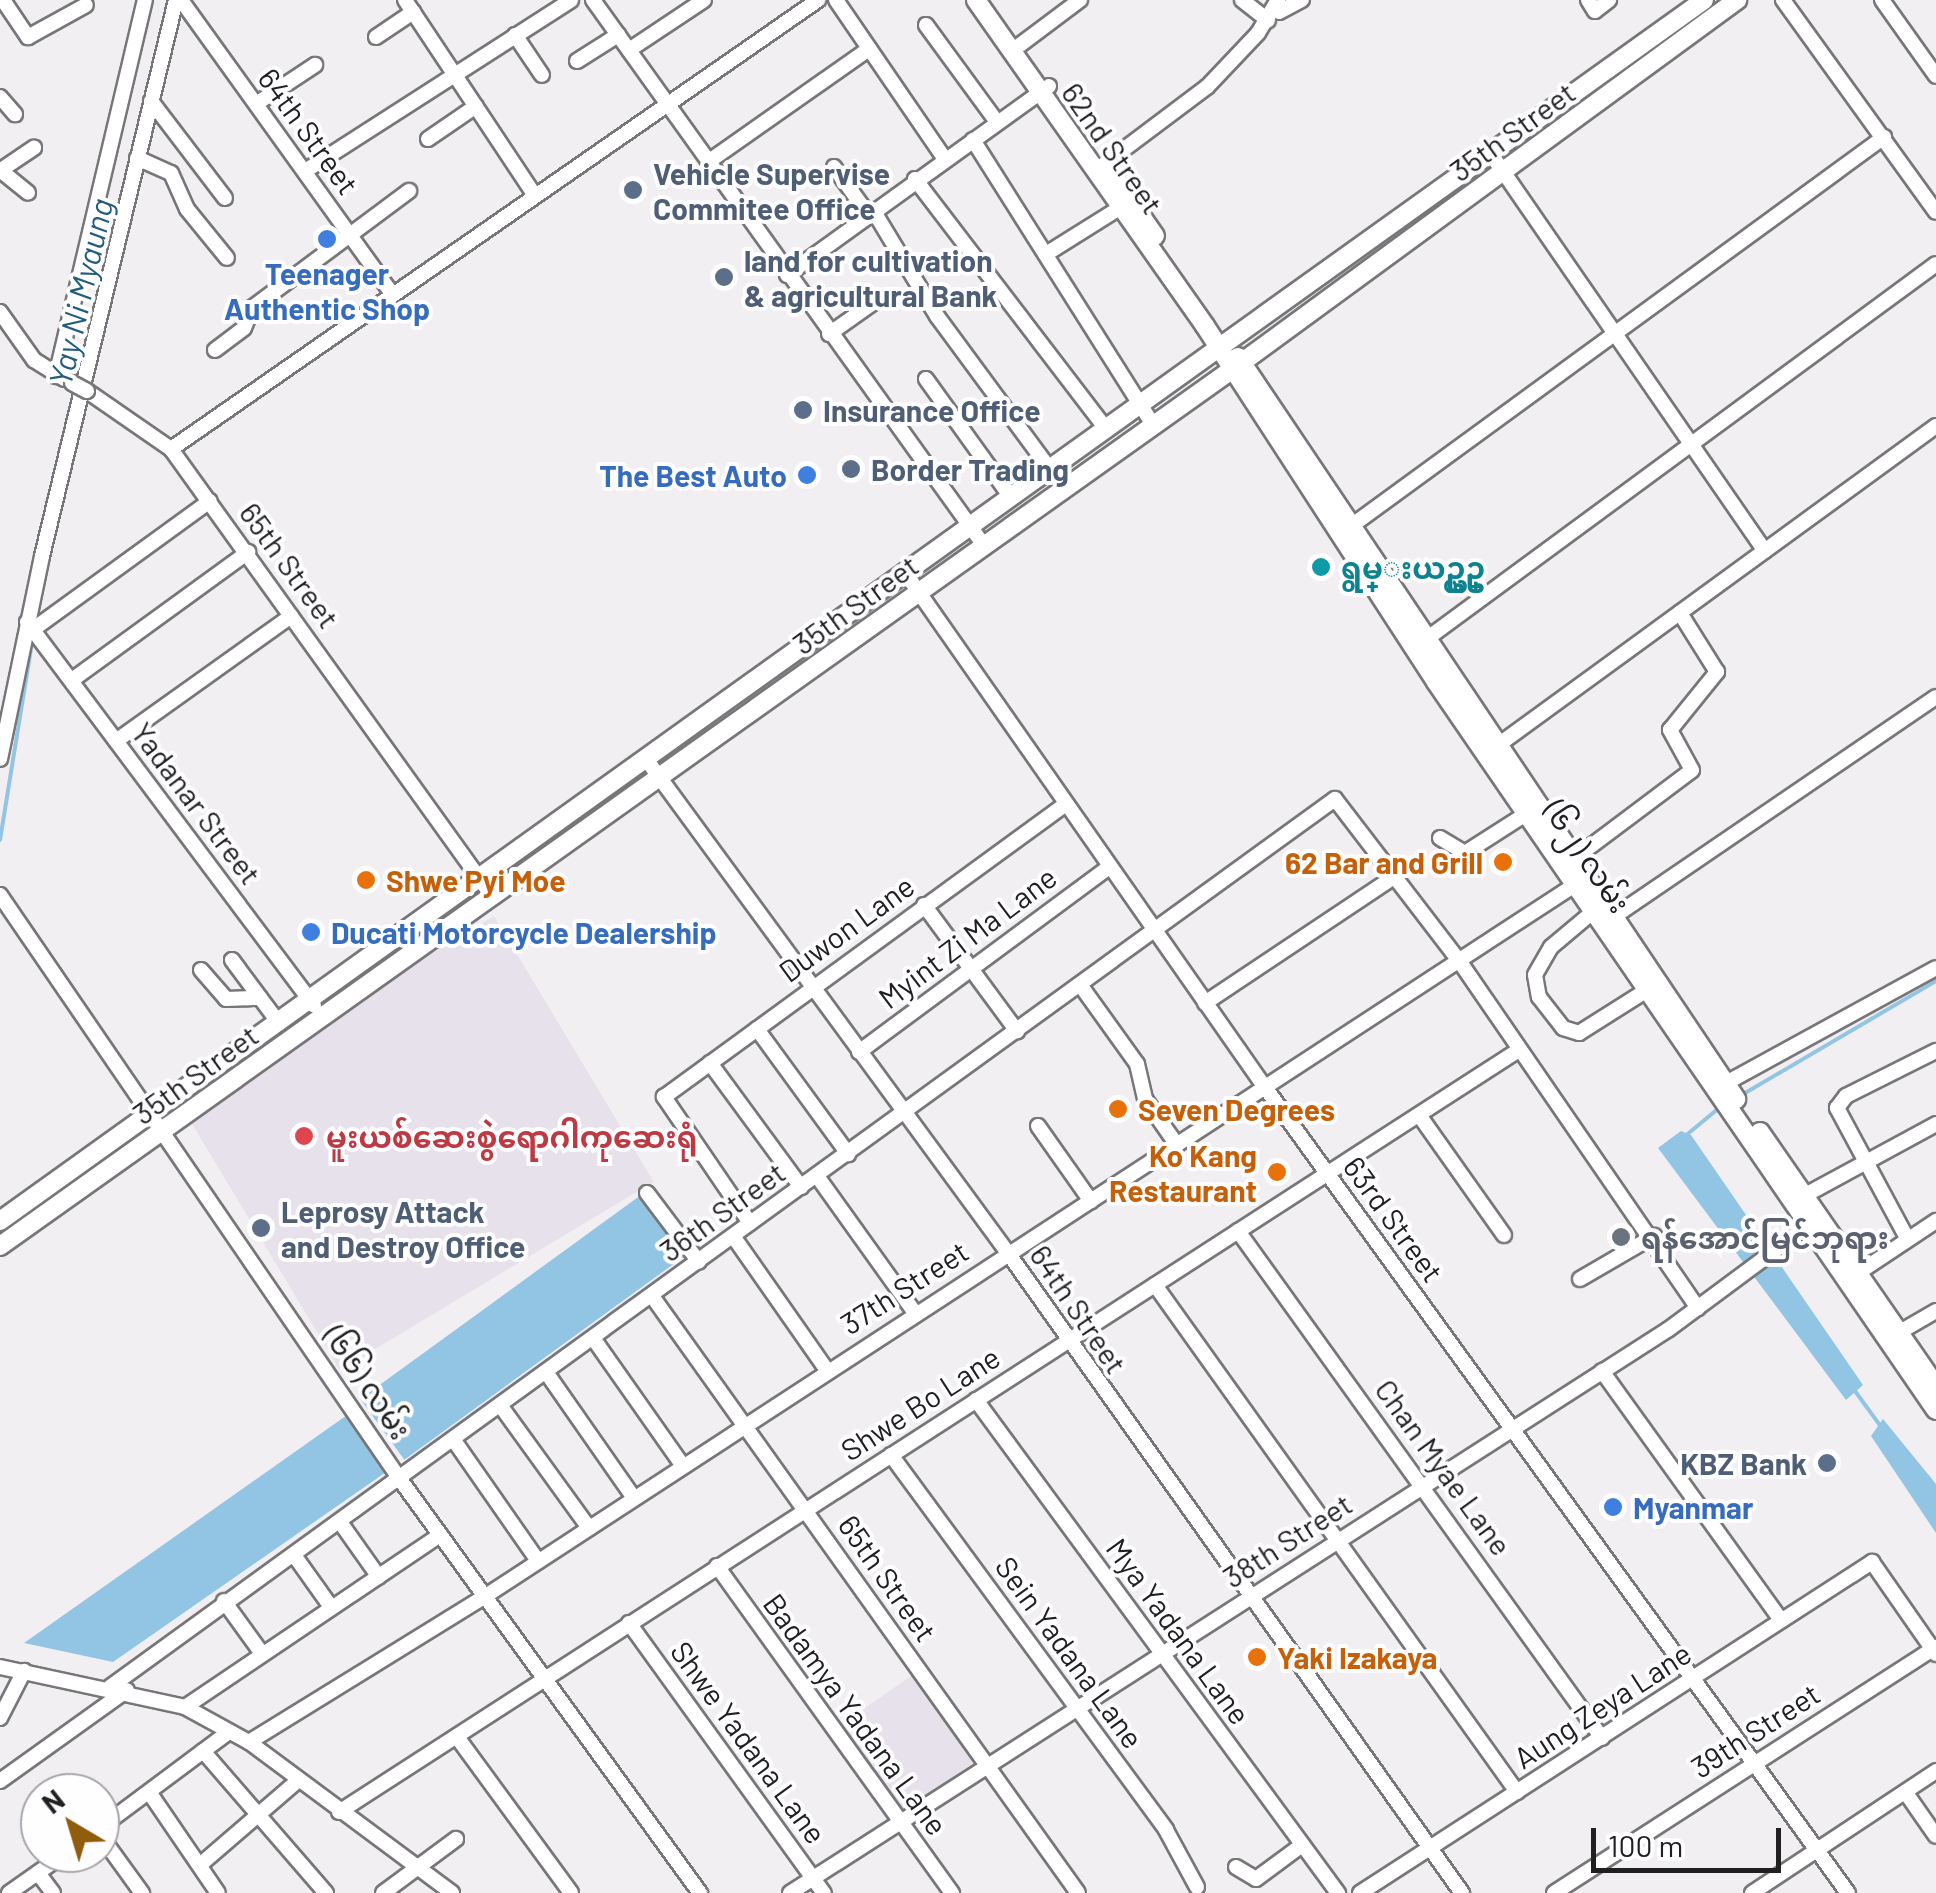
<!DOCTYPE html>
<html>
<head>
<meta charset="utf-8">
<style>
  body { margin:0 }
  #map { position:relative; width:1936px; height:1893px; overflow:hidden; background:#f2eff3; font-family:Barlow,"Noto Sans Myanmar",sans-serif }
  div>[style] { position:absolute }
  [style*='--x'] { left:calc(var(--x)*1px); top:calc(var(--y)*1px); width:calc(var(--w)*1px); rotate:calc(var(--a)*1deg) }
  .built>* { inset:0; background:#e7e1eb; transform-origin:0 0 }
  .water>* { inset:0; background:#92c5e4; transform-origin:0 0 }
  .stream>* { height:4px; margin:-2px; padding:0 2px; transform-origin:2px; border-radius:2px; background:#92c5e4 }
  .roads { filter:drop-shadow(2px 0 #777679) drop-shadow(-2px 0 #777679) drop-shadow(0 2px #777679) drop-shadow(0 -2px #777679) }
  .minor>* { height:14px; margin:-7px; padding:0 7px; transform-origin:7px; border-radius:7px; background:#fff }
  .major>* { height:18px; margin:-9px; padding:0 9px; transform-origin:9px; border-radius:9px; background:#fff }
  .bridges { filter:drop-shadow(2px 0 #777679) drop-shadow(-2px 0 #777679) drop-shadow(0 2px #777679) drop-shadow(0 -2px #777679) }
  .minor-bridge>* { height:14px; margin:-7px; padding:0 7px; transform-origin:7px; border-radius:7px; background:#fff }
  .dots>* { width:28px; height:28px; translate:-50% -50%; box-sizing:border-box; border:5px solid #fefdff; border-radius:50% }
  span { translate:-50% -50%; white-space:nowrap; text-align:center; line-height:1.15; -webkit-text-stroke:8px #fefdff; paint-order:stroke }
  .street-label { font-size:30px; color:#212021 }
  .service-label { font-size:30px; color:#4e5e75; font-weight:700 }
  .left { translate:0 -50%; text-align:left }
  .right { translate:-100% -50%; text-align:right }
  .shop-label { font-size:30px; color:#366cbe; font-weight:700 }
  .culture-label { font-size:30px; color:#0d838f; font-weight:700 }
  .food-label { font-size:30px; color:#c56008; font-weight:700 }
  .health-label { font-size:30px; color:#be3a42; font-weight:700 }
  .worship-label { font-size:30px; color:#5b616d; font-weight:700 }
  .water-label { font-size:32px; color:#225d7d; font-style:italic }
  .north { position:absolute; left:20px; top:1773px; width:100px; height:100px; box-sizing:border-box; background:#fefdff; border:2px solid #a6a5a6; border-radius:50%; rotate:322deg; font-size:28px; font-weight:700; line-height:40px; text-align:center; color:#212021 }
  .north::after { content:''; display:block; margin:auto; width:35px; height:45px; background:#905d0c; clip-path:polygon(50% 0,100% 100%,50% 72%,0 100%) }
  .scale { position:absolute; left:1591px; top:1828px; width:190px; height:45px; box-sizing:border-box; border:5px solid #212021; border-top:0; padding-left:12px; font-size:30px; line-height:35px; white-space:nowrap; color:#212021; -webkit-text-stroke:8px #fefdff; paint-order:stroke }
</style>
</head>
<body>
<div id="map">
  <div class="built">
    <i style="left:494px;top:916px;width:310px;height:366px;rotate:59deg"></i>
    <i style="left:918px;top:1671px;width:107px;height:94px;rotate:55deg"></i>
  </div>
  <div class="water">
    <i style="clip-path:polygon(1681px 1131px,1691px 1135px,1863px 1385px,1846px 1400px,1658px 1148px)"></i>
    <i style="left:641px;top:1195px;width:75px;height:347px;rotate:54deg"></i>
    <i style="clip-path:polygon(350px 1413px,389px 1470px,113px 1662px,24px 1643px)"></i>
    <i style="clip-path:polygon(1883px 1419px,1936px 1484px,1936px 1533px,1871px 1436px)"></i>
  </div>
  <div class="stream">
    <i style="--x:0;--y:840;--w:201;--a:-80.8"></i>
    <i style="--x:1740;--y:1096;--w:227;--a:-30.4"></i>
    <i style="--x:1684;--y:1137;--w:45;--a:-39.6"></i>
    <i style="--x:1855;--y:1391;--w:41;--a:54"></i>
  </div>
  <div class="roads">
    <div class="minor">
      <i style="--x:3;--y:0;--w:45;--a:56"></i>
      <i style="--x:28;--y:37;--w:66;--a:-28.9"></i>
      <i style="--x:181;--y:0;--w:362;--a:54.3"></i>
      <i style="--x:405;--y:0;--w:233;--a:56.4"></i>
      <i style="--x:593;--y:0;--w:673;--a:54.37"></i>
      <i style="--x:836;--y:0;--w:193;--a:55.6"></i>
      <i style="--x:1242;--y:0;--w:33;--a:38"></i>
      <i style="--x:1588;--y:0;--w:13;--a:58"></i>
      <i style="--x:1595;--y:11;--w:18;--a:-38"></i>
      <i style="--x:1783;--y:0;--w:261;--a:54.2"></i>
      <i style="--x:1882;--y:0;--w:93;--a:54.6"></i>
      <i style="--x:1279;--y:12;--w:26;--a:-28"></i>
      <i style="--x:926;--y:25;--w:120;--a:53.8"></i>
      <i style="--x:515;--y:35;--w:48;--a:56"></i>
      <i style="--x:376;--y:37;--w:45;--a:-34"></i>
      <i style="--x:1020;--y:45;--w:75;--a:-36.9"></i>
      <i style="--x:629;--y:50;--w:90;--a:-33.7"></i>
      <i style="--x:577;--y:61;--w:49;--a:-32.4"></i>
      <i style="--x:0;--y:97;--w:23;--a:49"></i>
      <i style="--x:151;--y:101;--w:122;--a:52.7"></i>
      <i style="--x:256;--y:104;--w:71;--a:-33.5"></i>
      <i style="--x:428;--y:139;--w:58;--a:-34.5"></i>
      <i style="--x:973;--y:140;--w:337;--a:57.7"></i>
      <i style="--x:1491;--y:154;--w:482;--a:55.4"></i>
      <i style="--x:137;--y:158;--w:37;--a:24"></i>
      <i style="--x:171;--y:173;--w:39;--a:66"></i>
      <i style="--x:187;--y:209;--w:63;--a:50.8"></i>
      <i style="--x:708;--y:162;--w:197;--a:-35.1"></i>
      <i style="--x:834;--y:167;--w:58;--a:54.1"></i>
      <i style="--x:0;--y:170;--w:36;--a:39"></i>
      <i style="--x:1;--y:170;--w:40;--a:-34"></i>
      <i style="--x:305;--y:171;--w:316;--a:-32.7"></i>
      <i style="--x:1095;--y:171;--w:140;--a:-36.9"></i>
      <i style="--x:1207;--y:87;--w:74;--a:-46.6"></i>
      <i style="--x:1258;--y:33;--w:39;--a:-59"></i>
      <i style="--x:915;--y:179;--w:311;--a:52.6"></i>
      <i style="--x:873;--y:210;--w:124;--a:58.9"></i>
      <i style="--x:937;--y:316;--w:189;--a:53.6"></i>
      <i style="--x:1046;--y:254;--w:94;--a:-32"></i>
      <i style="--x:787;--y:275;--w:323;--a:-35.8"></i>
      <i style="--x:0;--y:312;--w:59;--a:54.7"></i>
      <i style="--x:34;--y:360;--w:36;--a:32"></i>
      <i style="--x:829;--y:334;--w:54;--a:-35.2"></i>
      <i style="--x:215;--y:350;--w:36;--a:-37"></i>
      <i style="--x:244;--y:328;--w:22;--a:-68"></i>
      <i style="--x:252;--y:308;--w:196;--a:-36.7"></i>
      <i style="--x:56;--y:376;--w:386;--a:-76.7"></i>
      <i style="--x:926;--y:379;--w:144;--a:54.3"></i>
      <i style="--x:87;--y:391;--w:102;--a:34.6"></i>
      <i style="--x:171;--y:449;--w:550;--a:54.32"></i>
      <i style="--x:171;--y:449;--w:788;--a:-34.76"></i>
      <i style="--x:1343;--y:532;--w:670;--a:-36.13"></i>
      <i style="--x:904;--y:571;--w:628;--a:55.05"></i>
      <i style="--x:1264;--y:1086;--w:996;--a:54.11"></i>
      <i style="--x:27;--y:622;--w:479;--a:53.2"></i>
      <i style="--x:35;--y:628;--w:216;--a:-36"></i>
      <i style="--x:1421;--y:643;--w:639;--a:-36.35"></i>
      <i style="--x:72;--y:680;--w:218;--a:-36"></i>
      <i style="--x:116;--y:741;--w:215;--a:-35.5"></i>
      <i style="--x:1490;--y:751;--w:552;--a:-36.08"></i>
      <i style="--x:0;--y:759;--w:207;--a:-78.3"></i>
      <i style="--x:42;--y:556;--w:572;--a:-76.45"></i>
      <i style="--x:646;--y:759;--w:612;--a:53.77"></i>
      <i style="--x:1008;--y:1253;--w:785;--a:54.65"></i>
      <i style="--x:1440;--y:838;--w:29;--a:31"></i>
      <i style="--x:1465;--y:853;--w:72;--a:-32.6"></i>
      <i style="--x:1567;--y:864;--w:156;--a:-36.9"></i>
      <i style="--x:1692;--y:770;--w:46;--a:-118.8"></i>
      <i style="--x:1670;--y:730;--w:75;--a:-51"></i>
      <i style="--x:1717;--y:672;--w:70;--a:-122.1"></i>
      <i style="--x:0;--y:895;--w:706;--a:55.61"></i>
      <i style="--x:399;--y:1478;--w:513;--a:54.05"></i>
      <i style="--x:924;--y:905;--w:157;--a:53.6"></i>
      <i style="--x:1601;--y:905;--w:65;--a:140"></i>
      <i style="--x:1551;--y:947;--w:32;--a:120"></i>
      <i style="--x:1535;--y:975;--w:22;--a:80"></i>
      <i style="--x:1539;--y:997;--w:39;--a:52"></i>
      <i style="--x:1563;--y:1028;--w:17;--a:17"></i>
      <i style="--x:1579;--y:1033;--w:80;--a:-32.3"></i>
      <i style="--x:1606;--y:922;--w:399;--a:-34.3"></i>
      <i style="--x:232;--y:960;--w:79;--a:53.3"></i>
      <i style="--x:201;--y:970;--w:38;--a:49"></i>
      <i style="--x:226;--y:999;--w:34;--a:-2"></i>
      <i style="--x:1081;--y:986;--w:96;--a:54.3"></i>
      <i style="--x:1137;--y:1064;--w:36;--a:77"></i>
      <i style="--x:1145;--y:1099;--w:56;--a:55.2"></i>
      <i style="--x:1205;--y:1003;--w:231;--a:-33.7"></i>
      <i style="--x:757;--y:1029;--w:155;--a:53.9"></i>
      <i style="--x:859;--y:1052;--w:311;--a:-36.5"></i>
      <i style="--x:710;--y:1063;--w:154;--a:53.7"></i>
      <i style="--x:1726;--y:1083;--w:239;--a:-28.7"></i>
      <i style="--x:1419;--y:1115;--w:147;--a:54.7"></i>
      <i style="--x:1038;--y:1126;--w:92;--a:54.8"></i>
      <i style="--x:817;--y:1176;--w:168;--a:54.4"></i>
      <i style="--x:647;--y:1193;--w:86;--a:53"></i>
      <i style="--x:1798;--y:1199;--w:157;--a:-28.5"></i>
      <i style="--x:750;--y:1223;--w:153;--a:-124.3"></i>
      <i style="--x:664;--y:1097;--w:495;--a:-36.1"></i>
      <i style="--x:1238;--y:1231;--w:624;--a:54.32"></i>
      <i style="--x:733;--y:1236;--w:162;--a:55"></i>
      <i style="--x:1907;--y:1238;--w:148;--a:-118.3"></i>
      <i style="--x:1837;--y:1108;--w:15;--a:-53"></i>
      <i style="--x:1846;--y:1096;--w:101;--a:-26.6"></i>
      <i style="--x:1858;--y:1273;--w:94;--a:-33.7"></i>
      <i style="--x:1580;--y:1279;--w:86;--a:-30.2"></i>
      <i style="--x:1155;--y:1285;--w:623;--a:54.47"></i>
      <i style="--x:652;--y:1296;--w:733;--a:54.49"></i>
      <i style="--x:1898;--y:1333;--w:44;--a:-30.1"></i>
      <i style="--x:593;--y:1338;--w:156;--a:54.9"></i>
      <i style="--x:1602;--y:1371;--w:307;--a:54.3"></i>
      <i style="--x:546;--y:1372;--w:154;--a:55.1"></i>
      <i style="--x:976;--y:1400;--w:612;--a:53.71"></i>
      <i style="--x:500;--y:1405;--w:152;--a:54.1"></i>
      <i style="--x:453;--y:1439;--w:149;--a:55.1"></i>
      <i style="--x:891;--y:1455;--w:465;--a:53.7"></i>
      <i style="--x:1166;--y:1830;--w:65;--a:61.5"></i>
      <i style="--x:340;--y:1522;--w:67;--a:54.7"></i>
      <i style="--x:294;--y:1555;--w:64;--a:54.6"></i>
      <i style="--x:717;--y:1566;--w:403;--a:54.3"></i>
      <i style="--x:224;--y:1601;--w:62;--a:54.2"></i>
      <i style="--x:629;--y:1623;--w:333;--a:54.2"></i>
      <i style="--x:0;--y:1667;--w:189;--a:12.2"></i>
      <i style="--x:185;--y:1707;--w:73;--a:28.7"></i>
      <i style="--x:249;--y:1742;--w:253;--a:36.6"></i>
      <i style="--x:110;--y:1687;--w:1513;--a:-35.94"></i>
      <i style="--x:1335;--y:799;--w:205;--a:52.5"></i>
      <i style="--x:1460;--y:962;--w:420;--a:55.5"></i>
      <i style="--x:185;--y:1707;--w:308;--a:-34"></i>
      <i style="--x:0;--y:1718;--w:53;--a:-62.9"></i>
      <i style="--x:457;--y:1737;--w:193;--a:53.8"></i>
      <i style="--x:249;--y:1742;--w:276;--a:-31.7"></i>
      <i style="--x:484;--y:1597;--w:1311;--a:-33.14"></i>
      <i style="--x:203;--y:1751;--w:188;--a:49.1"></i>
      <i style="--x:0;--y:1781;--w:156;--a:-35.6"></i>
      <i style="--x:149;--y:1792;--w:122;--a:55.7"></i>
      <i style="--x:1906;--y:1793;--w:52;--a:55.1"></i>
      <i style="--x:339;--y:1812;--w:1402;--a:-32.86"></i>
      <i style="--x:100;--y:1828;--w:157;--a:-36.7"></i>
      <i style="--x:100;--y:1835;--w:72;--a:54.1"></i>
      <i style="--x:200;--y:1865;--w:127;--a:-40.8"></i>
      <i style="--x:1236;--y:1867;--w:23;--a:31"></i>
      <i style="--x:1256;--y:1879;--w:57;--a:-36.5"></i>
      <i style="--x:38;--y:1873;--w:25;--a:53"></i>
      <i style="--x:9;--y:1893;--w:70;--a:-35.1"></i>
      <i style="--x:383;--y:1893;--w:91;--a:-36.5"></i>
      <i style="--x:790;--y:1893;--w:1044;--a:-32.69"></i>
      <i style="--x:1669;--y:1329;--w:174;--a:-36.6"></i>
      <i style="--x:1360;--y:1893;--w:610;--a:-32.88"></i>
      <i style="--x:1872;--y:1562;--w:112;--a:55.2"></i>
      <i style="--x:1554;--y:1893;--w:454;--a:-32.8"></i>
      <i style="--x:1752;--y:1893;--w:221;--a:-33.5"></i>
    </div>
    <div class="major">
      <i style="--x:976;--y:0;--w:398;--a:54.9"></i>
      <i style="--x:1205;--y:326;--w:424;--a:57"></i>
      <i style="--x:1436;--y:682;--w:883;--a:55.52"></i>
      <i style="--x:1113;--y:176;--w:73;--a:55"></i>
      <i style="--x:1238;--y:357;--w:894;--a:56.13"></i>
      <i style="--x:1760;--y:1132;--w:309;--a:55.3"></i>
      <i style="--x:0;--y:1221;--w:2096;--a:-35.62"></i>
      <i style="--x:0;--y:1246;--w:1523;--a:-35.43"></i>
      <i style="--x:1241;--y:363;--w:615;--a:-36.2"></i>
    </div>
  </div>
  <div class="bridges">
    <div class="minor-bridge">
      <i style="--x:72;--y:383;--w:17;--a:28"></i>
    </div>
  </div>
  <div class="dots">
    <i style="left:633px;top:190px;background:#5c6f8a"></i>
    <i style="left:327px;top:239px;background:#3f7fe0"></i>
    <i style="left:724px;top:277px;background:#5c6f8a"></i>
    <i style="left:803px;top:410px;background:#5c6f8a"></i>
    <i style="left:851px;top:469px;background:#5c6f8a"></i>
    <i style="left:807px;top:475px;background:#3f7fe0"></i>
    <i style="left:1321px;top:567px;background:#0f9aa8"></i>
    <i style="left:1503px;top:862px;background:#e8710a"></i>
    <i style="left:366px;top:880px;background:#e8710a"></i>
    <i style="left:311px;top:932px;background:#3f7fe0"></i>
    <i style="left:1118px;top:1109px;background:#e8710a"></i>
    <i style="left:304px;top:1136px;background:#e0444e"></i>
    <i style="left:1277px;top:1172px;background:#e8710a"></i>
    <i style="left:261px;top:1228px;background:#5c6f8a"></i>
    <i style="left:1621px;top:1237px;background:#6b7280"></i>
    <i style="left:1827px;top:1463px;background:#5c6f8a"></i>
    <i style="left:1613px;top:1507px;background:#3f7fe0"></i>
    <i style="left:1257px;top:1657px;background:#e8710a"></i>
  </div>
  <div class="street-label">
    <span style="left:309px;top:131px;rotate:54deg">64th Street</span>
    <span style="left:1512px;top:131px;rotate:-36deg">35th Street</span>
    <span style="left:1113px;top:148px;rotate:55deg">62nd Street</span>
    <span style="left:290px;top:565px;rotate:54deg">65th Street</span>
    <span style="left:855px;top:604px;rotate:-36deg">35th Street</span>
    <span style="left:197px;top:803px;rotate:53deg">Yadanar Street</span>
    <span style="left:1588px;top:856px;rotate:56deg">(၆၂) လမ်း</span>
    <span style="left:846px;top:928px;rotate:-36deg">Duwon Lane</span>
    <span style="left:967px;top:937px;rotate:-37deg">Myint Zi Ma Lane</span>
    <span style="left:195px;top:1074px;rotate:-36deg">35th Street</span>
    <span style="left:722px;top:1211px;rotate:-36deg">36th Street</span>
    <span style="left:1394px;top:1219px;rotate:54deg">63rd Street</span>
    <span style="left:904px;top:1287px;rotate:-33deg">37th Street</span>
    <span style="left:1079px;top:1309px;rotate:56deg">64th Street</span>
    <span style="left:368px;top:1382px;rotate:56deg">(၆၆) လမ်း</span>
    <span style="left:920px;top:1403px;rotate:-33deg">Shwe Bo Lane</span>
    <span style="left:1444px;top:1467px;rotate:54deg">Chan Myae Lane</span>
    <span style="left:1287px;top:1540px;rotate:-33deg">38th Street</span>
    <span style="left:888px;top:1578px;rotate:55deg">65th Street</span>
    <span style="left:1179px;top:1631px;rotate:54deg">Mya Yadana Lane</span>
    <span style="left:1070px;top:1652px;rotate:54deg">Sein Yadana Lane</span>
    <span style="left:1602px;top:1705px;rotate:-33deg">Aung Zeya Lane</span>
    <span style="left:856px;top:1714px;rotate:54deg">Badamya Yadana Lane</span>
    <span style="left:1755px;top:1730px;rotate:-33deg">39th Street</span>
    <span style="left:749px;top:1742px;rotate:54deg">Shwe Yadana Lane</span>
  </div>
  <div class="service-label">
    <span class="left" style="left:653px;top:190px">Vehicle Supervise<br>Commitee Office</span>
    <span class="left" style="left:744px;top:277px">land for cultivation<br>&amp; agricultural Bank</span>
    <span class="left" style="left:823px;top:410px">Insurance Office</span>
    <span class="left" style="left:871px;top:469px">Border Trading</span>
    <span class="left" style="left:281px;top:1228px">Leprosy Attack<br>and Destroy Office</span>
    <span class="right" style="left:1807px;top:1463px">KBZ Bank</span>
  </div>
  <div class="shop-label">
    <span style="left:327px;top:290px">Teenager<br>Authentic Shop</span>
    <span class="right" style="left:787px;top:475px">The Best Auto</span>
    <span class="left" style="left:331px;top:932px">Ducati Motorcycle Dealership</span>
    <span class="left" style="left:1633px;top:1507px">Myanmar</span>
  </div>
  <div class="culture-label">
    <span class="left" style="left:1341px;top:567px">ရွမ္းယဥ္ယဥ္</span>
  </div>
  <div class="food-label">
    <span class="right" style="left:1483px;top:862px">62 Bar and Grill</span>
    <span class="left" style="left:386px;top:880px">Shwe Pyi Moe</span>
    <span class="left" style="left:1138px;top:1109px">Seven Degrees</span>
    <span class="right" style="left:1257px;top:1172px">Ko Kang<br>Restaurant</span>
    <span class="left" style="left:1277px;top:1657px">Yaki Izakaya</span>
  </div>
  <div class="health-label">
    <span class="left" style="left:326px;top:1136px">မူးယစ်ဆေးစွဲရောဂါကုဆေးရုံ</span>
  </div>
  <div class="worship-label">
    <span class="left" style="left:1641px;top:1237px">ရန်အောင်မြင်ဘုရား</span>
  </div>
  <div class="water-label">
    <span style="left:80px;top:292px;rotate:-77deg">Yay Ni Myaung</span>
  </div>
  <div class="north">N</div>
  <div class="scale">100 m</div>
</div>
</body>
</html>
